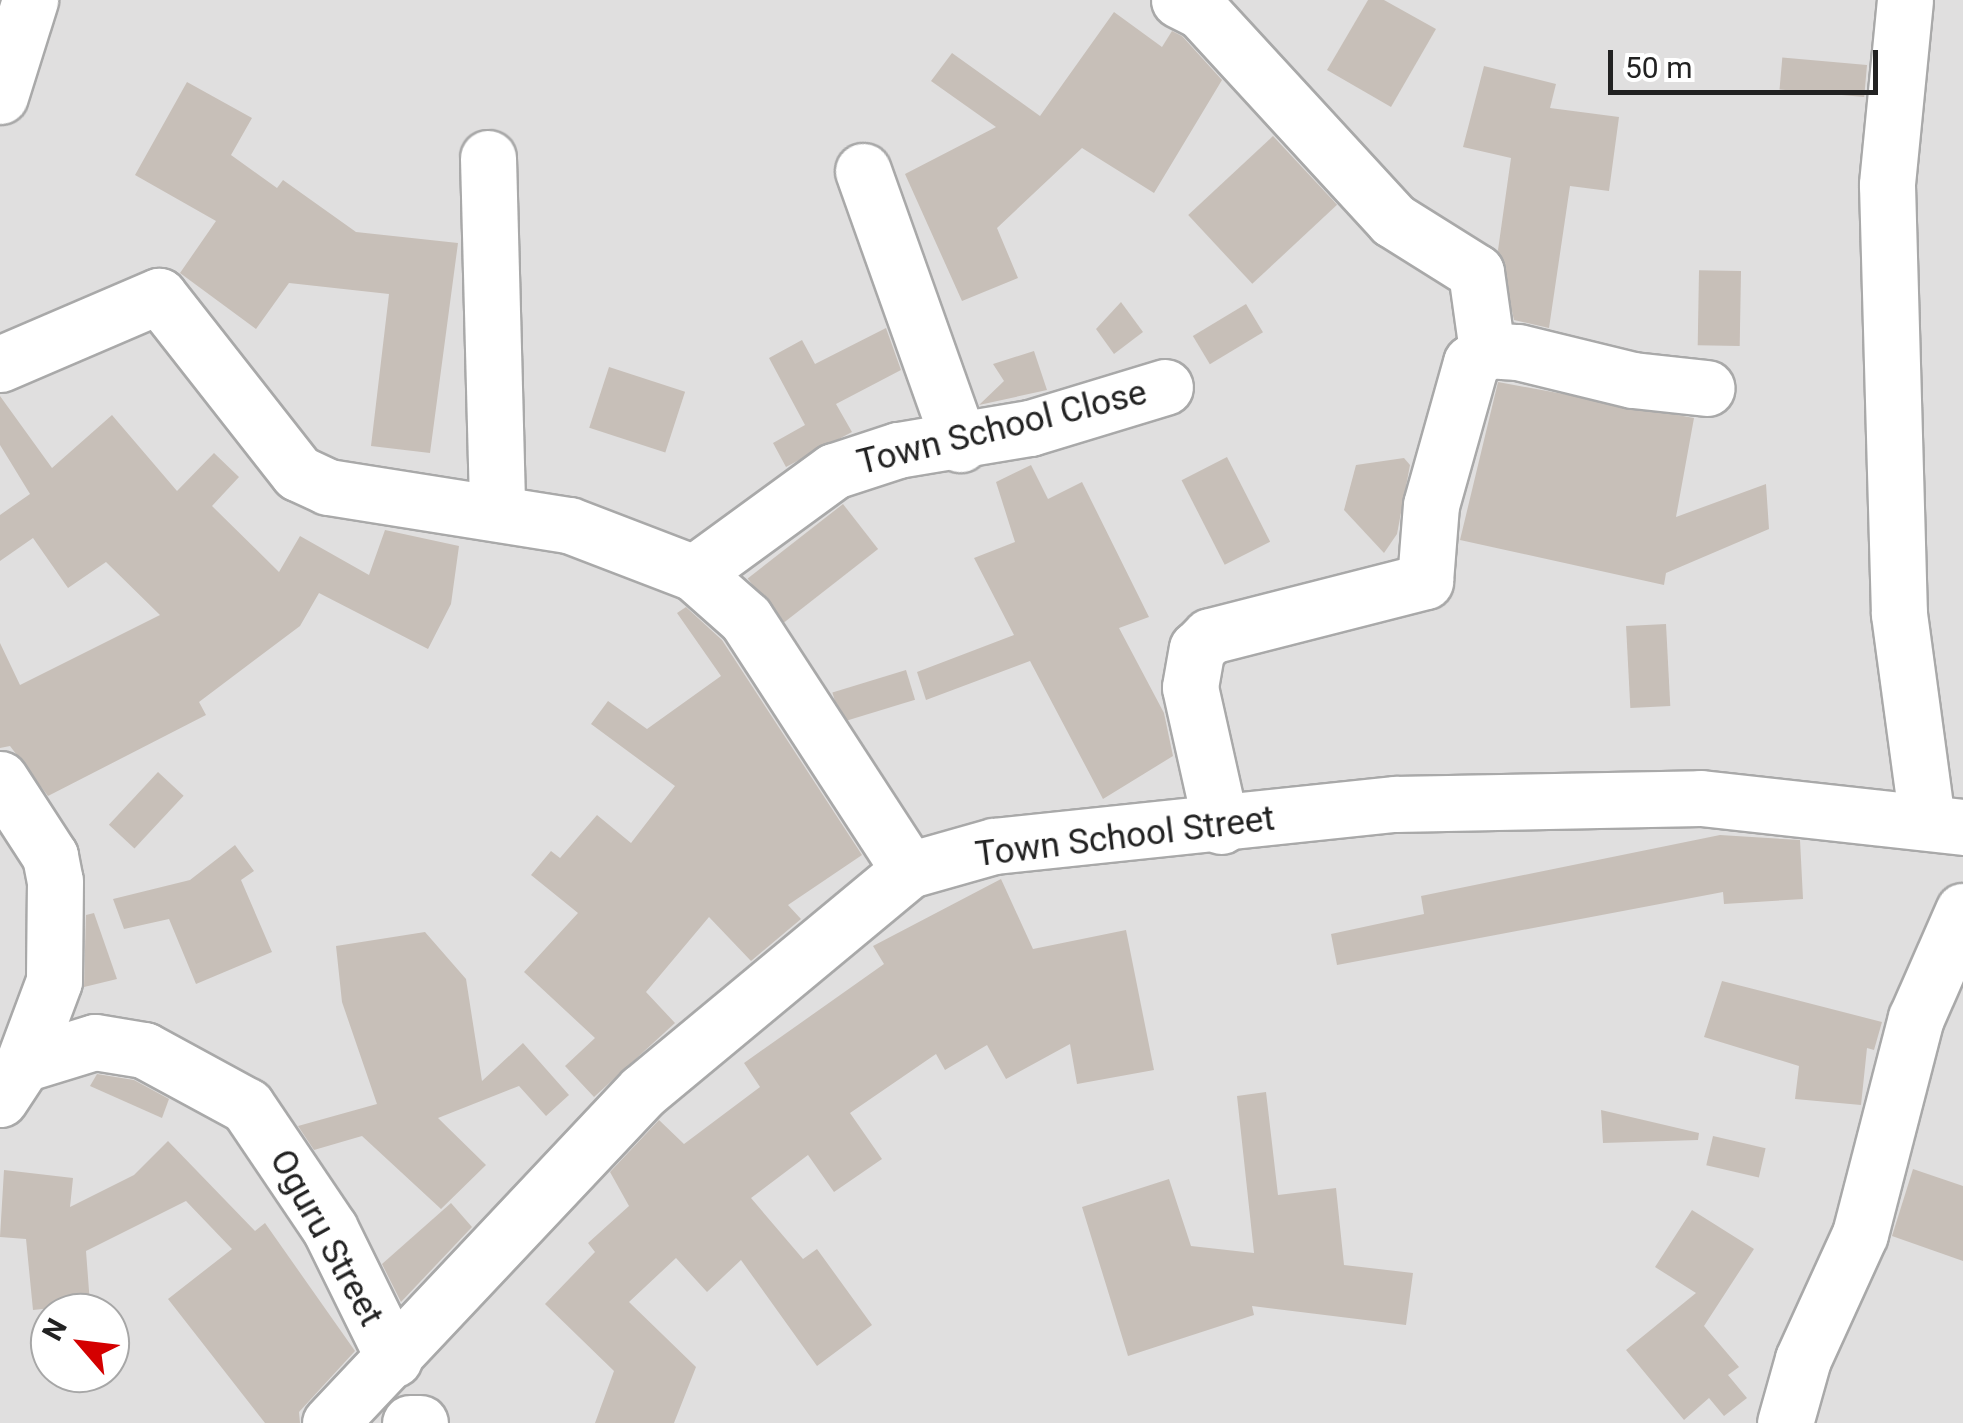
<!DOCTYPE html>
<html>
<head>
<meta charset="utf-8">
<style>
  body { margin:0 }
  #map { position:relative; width:1963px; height:1423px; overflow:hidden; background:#f2efe9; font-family:Roboto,sans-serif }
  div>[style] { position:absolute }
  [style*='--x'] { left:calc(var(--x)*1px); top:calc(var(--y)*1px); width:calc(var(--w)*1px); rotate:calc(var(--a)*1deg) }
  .residential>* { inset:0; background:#e0dfdf }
  .building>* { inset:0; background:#c7bfb8; transform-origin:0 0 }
  .roads { filter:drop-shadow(2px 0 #a9a9a9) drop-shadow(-2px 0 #a9a9a9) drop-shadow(0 2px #a9a9a9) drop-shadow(0 -2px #a9a9a9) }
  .minor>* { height:55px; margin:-27.5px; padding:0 27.5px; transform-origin:27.5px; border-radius:27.5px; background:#fff }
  span { translate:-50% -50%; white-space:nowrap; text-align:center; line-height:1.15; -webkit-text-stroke:8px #fff; paint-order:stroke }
  .street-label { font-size:35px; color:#222 }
  .north { position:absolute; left:30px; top:1293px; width:100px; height:100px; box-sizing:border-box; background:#fff; border:2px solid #a7a7a7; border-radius:50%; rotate:298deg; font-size:28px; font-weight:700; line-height:40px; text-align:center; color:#222 }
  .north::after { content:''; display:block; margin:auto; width:35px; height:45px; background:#d40000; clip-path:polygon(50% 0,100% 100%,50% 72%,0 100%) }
  .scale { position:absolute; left:1608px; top:50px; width:270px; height:45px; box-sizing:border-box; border:5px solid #222; border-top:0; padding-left:12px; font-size:30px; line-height:35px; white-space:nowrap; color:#222; -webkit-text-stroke:8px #fff; paint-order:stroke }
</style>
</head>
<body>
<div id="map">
  <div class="residential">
    <i style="clip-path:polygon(evenodd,0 0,1963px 0,1963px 1423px,0 1423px,0 0,50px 1313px,110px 1313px,110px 1373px,50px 1373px,50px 1313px)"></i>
  </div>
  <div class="building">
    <i style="clip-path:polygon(1368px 0,1384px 0,1436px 29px,1391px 107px,1327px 70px)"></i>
    <i style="clip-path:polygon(1114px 12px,1162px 47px,1172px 31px,1182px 36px,1222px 80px,1154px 193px,1082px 148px,997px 228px,1018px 278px,962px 301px,905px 174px,996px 127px,931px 81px,952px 53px,1040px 116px)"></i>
    <i style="left:1867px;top:65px;width:32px;height:85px;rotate:95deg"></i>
    <i style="clip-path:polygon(1484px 66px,1556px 84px,1550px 108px,1619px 117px,1609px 191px,1570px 186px,1549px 328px,1514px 320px,1498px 250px,1511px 158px,1463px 147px)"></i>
    <i style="clip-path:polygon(187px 82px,252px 118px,231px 155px,277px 188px,283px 180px,356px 232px,458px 243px,430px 453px,371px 446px,389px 294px,289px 283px,256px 329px,180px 273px,216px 221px,135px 175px)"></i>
    <i style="left:1273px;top:136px;width:94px;height:116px;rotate:47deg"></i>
    <i style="left:1741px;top:271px;width:75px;height:42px;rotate:91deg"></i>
    <i style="clip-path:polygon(1121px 302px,1143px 332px,1114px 354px,1096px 329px)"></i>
    <i style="left:1246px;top:304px;width:33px;height:62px;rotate:59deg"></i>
    <i style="clip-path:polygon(886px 328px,901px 370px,836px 404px,852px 432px,786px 467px,773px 443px,805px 425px,769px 358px,802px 340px,815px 364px)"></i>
    <i style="clip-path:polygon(1034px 351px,1047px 390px,979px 405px,1004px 381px,993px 364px)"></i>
    <i style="left:609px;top:367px;width:80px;height:64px;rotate:18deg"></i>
    <i style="clip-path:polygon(1498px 382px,1694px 418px,1676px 517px,1766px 484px,1769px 529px,1666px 573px,1664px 585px,1460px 540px)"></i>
    <i style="clip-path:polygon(0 396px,52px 468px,112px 415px,177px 491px,214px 453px,239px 477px,212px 506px,279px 572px,300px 536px,369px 575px,385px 530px,459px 546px,451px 604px,428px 649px,319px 593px,300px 626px,199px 702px,206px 715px,48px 796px,10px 746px,0 748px,0 643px,20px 685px,160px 615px,106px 562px,68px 588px,33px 538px,0 561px,0 515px,30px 494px,0 445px)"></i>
    <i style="left:1227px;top:457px;width:95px;height:51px;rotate:63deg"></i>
    <i style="clip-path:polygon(1404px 458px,1410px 465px,1397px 534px,1384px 553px,1344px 510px,1356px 465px)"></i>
    <i style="clip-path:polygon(1031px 465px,1048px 499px,1082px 482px,1149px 617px,1119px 628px,1164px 713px,1173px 756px,1103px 799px,1030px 661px,926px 700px,917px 672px,1014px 635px,974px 558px,1015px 542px,996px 482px)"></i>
    <i style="left:843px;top:504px;width:57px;height:121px;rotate:52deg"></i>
    <i style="clip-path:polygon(686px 607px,722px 640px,862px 855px,788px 905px,801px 919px,751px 961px,709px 917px,646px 992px,675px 1023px,594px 1097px,565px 1066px,595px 1038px,524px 972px,578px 913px,531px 875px,551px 851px,560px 858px,597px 815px,631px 843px,675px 786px,591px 724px,608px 701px,647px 729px,721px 676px,677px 613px)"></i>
    <i style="left:1666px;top:624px;width:82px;height:40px;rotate:87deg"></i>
    <i style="left:906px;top:670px;width:31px;height:77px;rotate:73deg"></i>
    <i style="left:158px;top:772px;width:35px;height:72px;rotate:43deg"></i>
    <i style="clip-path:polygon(1720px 835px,1800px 840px,1803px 899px,1724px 904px,1723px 892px,1337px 965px,1331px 934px,1424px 914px,1421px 896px)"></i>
    <i style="clip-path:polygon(235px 845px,254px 871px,241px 880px,272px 952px,196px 984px,169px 919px,124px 929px,113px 899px,190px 880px)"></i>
    <i style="clip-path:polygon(1001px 879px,1033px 949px,1126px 930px,1154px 1070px,1077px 1084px,1070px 1044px,1006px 1079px,987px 1045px,945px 1070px,936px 1054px,850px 1113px,882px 1159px,834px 1192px,808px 1155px,751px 1198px,803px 1259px,817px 1249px,872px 1325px,817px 1366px,741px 1260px,707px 1292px,676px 1258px,629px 1302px,696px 1367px,674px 1423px,595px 1423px,614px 1371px,545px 1304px,595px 1252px,588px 1243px,629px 1206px,610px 1172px,659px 1120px,684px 1144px,760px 1087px,744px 1063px,884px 964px,873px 946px)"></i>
    <i style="clip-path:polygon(94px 913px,117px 979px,84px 987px,86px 915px)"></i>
    <i style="clip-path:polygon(425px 932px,466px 979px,482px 1081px,523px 1043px,569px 1095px,546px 1116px,519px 1086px,438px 1118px,486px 1165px,441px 1209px,362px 1136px,314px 1150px,298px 1126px,377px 1104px,342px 1002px,336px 946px)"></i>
    <i style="clip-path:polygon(1722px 981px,1882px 1022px,1874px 1050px,1867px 1048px,1861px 1105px,1795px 1099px,1799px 1066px,1704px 1037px)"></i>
    <i style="clip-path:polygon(97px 1074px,134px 1080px,169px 1099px,162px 1118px,90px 1086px)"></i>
    <i style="clip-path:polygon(1266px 1092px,1278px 1195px,1336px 1188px,1344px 1265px,1413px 1273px,1406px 1325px,1252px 1306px,1254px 1315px,1128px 1356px,1082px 1207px,1169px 1179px,1191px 1246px,1254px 1253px,1237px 1096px)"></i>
    <i style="clip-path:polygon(1601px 1110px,1699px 1133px,1698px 1140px,1603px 1143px)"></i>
    <i style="left:1713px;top:1136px;width:54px;height:30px;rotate:13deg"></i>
    <i style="clip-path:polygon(168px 1141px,255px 1231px,265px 1223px,355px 1351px,299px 1412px,300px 1423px,265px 1423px,168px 1299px,232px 1249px,186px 1201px,86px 1251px,90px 1304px,33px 1310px,26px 1239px,0 1237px,4px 1170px,73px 1178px,70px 1207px,134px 1175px)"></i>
    <i style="clip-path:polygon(1913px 1169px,1963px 1186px,1963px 1261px,1892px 1236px)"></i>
    <i style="clip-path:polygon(451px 1203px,472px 1227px,401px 1302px,382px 1264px)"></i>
    <i style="clip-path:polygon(1692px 1210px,1754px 1249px,1704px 1326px,1739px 1367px,1728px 1375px,1747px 1398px,1724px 1416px,1709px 1398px,1684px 1420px,1626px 1350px,1696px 1293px,1655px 1267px)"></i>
  </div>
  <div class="roads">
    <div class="minor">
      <i style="--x:1179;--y:0;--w:25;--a:27"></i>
      <i style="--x:1201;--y:11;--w:284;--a:47.4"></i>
      <i style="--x:1393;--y:220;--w:98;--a:32.1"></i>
      <i style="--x:1476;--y:272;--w:79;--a:82"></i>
      <i style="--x:1905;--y:0;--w:186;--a:95.6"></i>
      <i style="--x:1887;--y:185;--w:429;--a:88.4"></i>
      <i style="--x:1899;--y:614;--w:210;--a:82.3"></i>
      <i style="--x:0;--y:96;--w:101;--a:-72.6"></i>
      <i style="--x:488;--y:158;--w:355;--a:88.5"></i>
      <i style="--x:863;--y:171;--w:290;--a:70.4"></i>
      <i style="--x:0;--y:364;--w:173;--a:-23.2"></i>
      <i style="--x:159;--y:296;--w:225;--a:51.9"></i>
      <i style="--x:298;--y:473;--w:33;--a:25"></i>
      <i style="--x:328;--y:487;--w:244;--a:9"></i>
      <i style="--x:569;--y:525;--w:134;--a:21"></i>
      <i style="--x:694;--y:573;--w:69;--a:41.5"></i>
      <i style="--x:746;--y:619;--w:299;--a:57"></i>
      <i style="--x:694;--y:573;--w:173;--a:-36.1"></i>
      <i style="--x:834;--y:471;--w:67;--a:-18.2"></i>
      <i style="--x:898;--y:450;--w:134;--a:-9.5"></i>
      <i style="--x:1030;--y:428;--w:141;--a:-16.9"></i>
      <i style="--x:0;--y:779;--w:92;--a:57"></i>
      <i style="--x:50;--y:856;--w:25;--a:79"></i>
      <i style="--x:55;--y:881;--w:100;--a:90.6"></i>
      <i style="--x:54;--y:981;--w:89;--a:110.5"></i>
      <i style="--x:1221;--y:826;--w:142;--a:-102.6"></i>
      <i style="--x:1190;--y:687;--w:39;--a:-80"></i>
      <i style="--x:1197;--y:649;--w:18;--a:-45"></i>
      <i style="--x:1210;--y:636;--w:222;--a:-14.3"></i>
      <i style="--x:1425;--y:581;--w:76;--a:-85.5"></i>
      <i style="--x:1431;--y:505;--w:148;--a:-74.3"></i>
      <i style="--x:1471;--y:363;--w:21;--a:-39"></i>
      <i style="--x:1487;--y:350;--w:31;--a:4"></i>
      <i style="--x:1518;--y:352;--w:118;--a:13.7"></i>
      <i style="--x:1633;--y:380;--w:74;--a:6.2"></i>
      <i style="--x:0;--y:1099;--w:42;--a:-56.7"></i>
      <i style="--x:23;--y:1064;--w:75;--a:-17"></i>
      <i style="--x:95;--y:1042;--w:50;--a:9.3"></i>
      <i style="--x:144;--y:1050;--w:117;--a:28.5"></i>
      <i style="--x:247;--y:1106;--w:148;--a:56"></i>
      <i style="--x:330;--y:1229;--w:145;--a:63.8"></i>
      <i style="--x:330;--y:1423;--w:456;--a:-46.7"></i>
      <i style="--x:643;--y:1091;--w:346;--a:-39.7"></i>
      <i style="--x:909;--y:870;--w:88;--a:-15.8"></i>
      <i style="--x:994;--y:846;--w:403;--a:-6"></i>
      <i style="--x:1395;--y:804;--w:306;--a:-1.1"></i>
      <i style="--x:1701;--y:798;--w:264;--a:6.3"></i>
      <i style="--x:410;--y:1423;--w:10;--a:0"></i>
      <i style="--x:1785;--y:1423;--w:66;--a:-74.3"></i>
      <i style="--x:1803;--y:1359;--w:137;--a:-65.5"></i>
      <i style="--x:1860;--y:1234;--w:223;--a:-75.5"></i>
      <i style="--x:1916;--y:1018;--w:117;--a:-66.3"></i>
    </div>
  </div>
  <div class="street-label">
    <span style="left:1002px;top:428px;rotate:-14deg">Town School Close</span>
    <span style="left:1125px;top:837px;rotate:-7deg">Town School Street</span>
    <span style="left:326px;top:1238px;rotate:61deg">Oguru Street</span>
  </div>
  <div class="north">N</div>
  <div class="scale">50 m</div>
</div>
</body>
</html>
